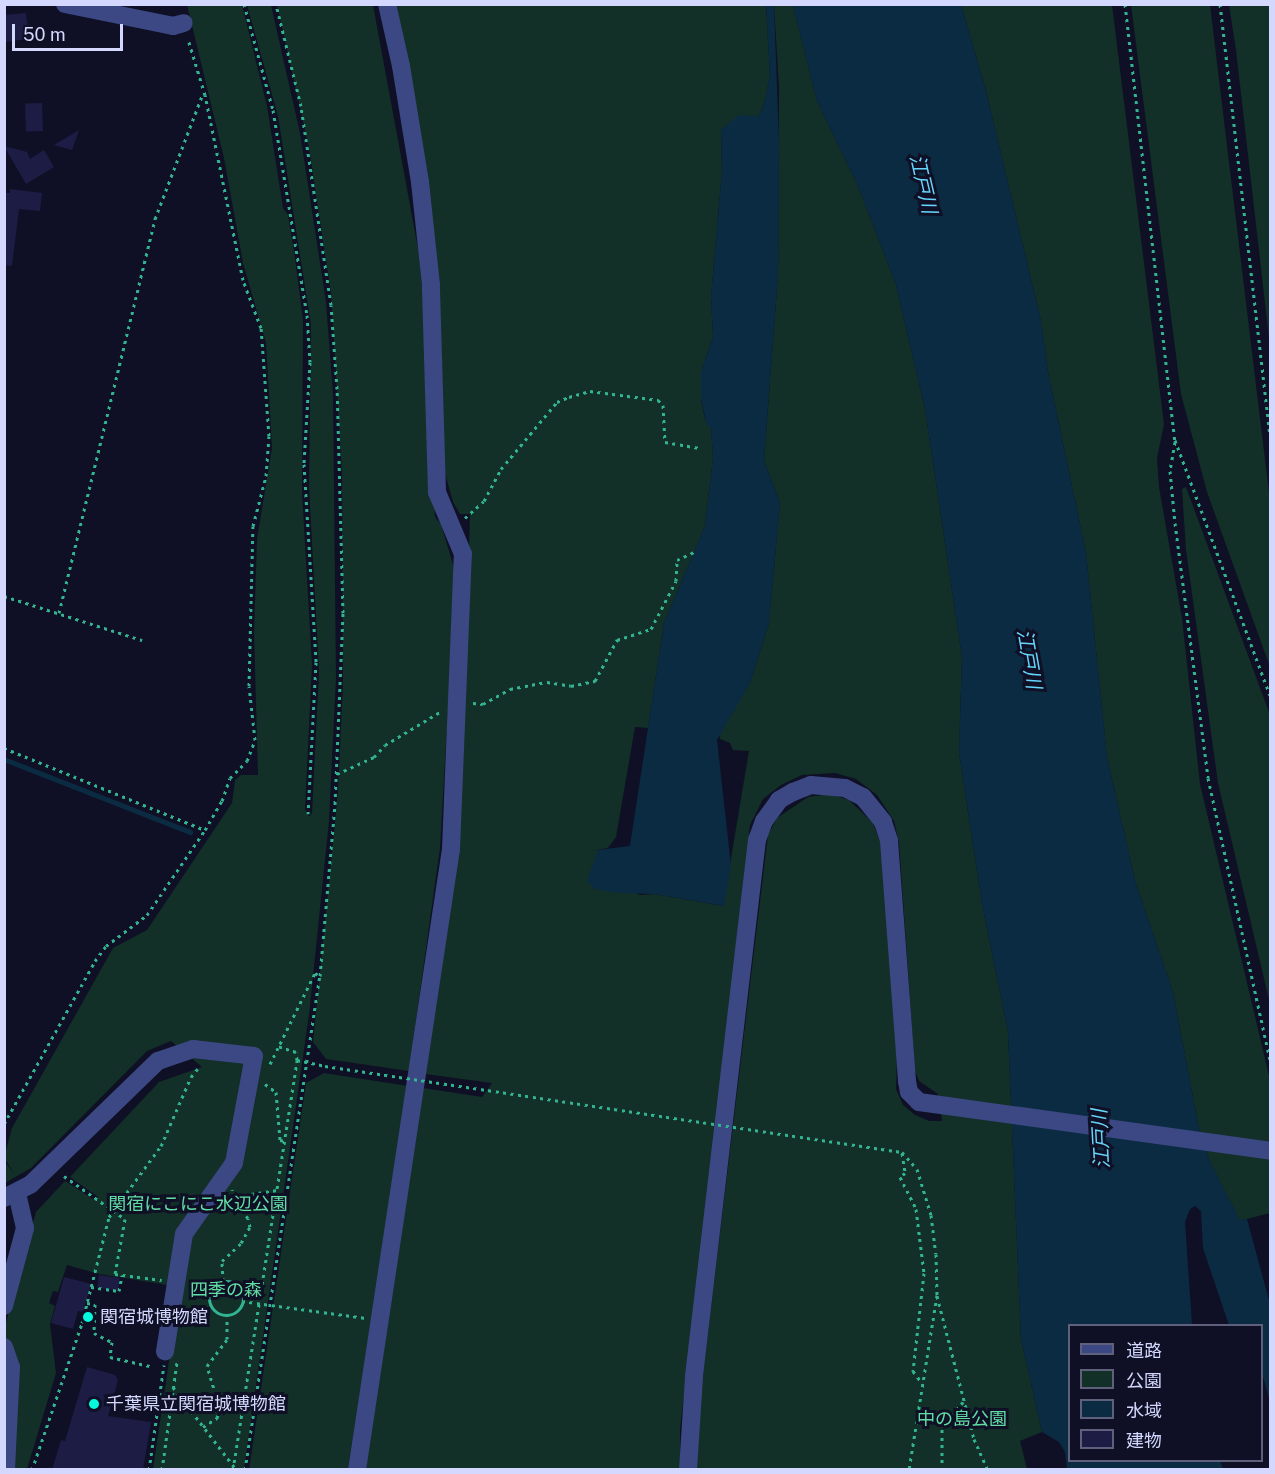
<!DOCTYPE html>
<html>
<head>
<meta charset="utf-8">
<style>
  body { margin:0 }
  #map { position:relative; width:1275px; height:1474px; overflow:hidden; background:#0f1025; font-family:"Public Sans","Noto Sans JP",sans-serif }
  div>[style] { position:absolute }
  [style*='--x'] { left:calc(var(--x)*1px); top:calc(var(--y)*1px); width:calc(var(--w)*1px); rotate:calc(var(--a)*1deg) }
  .green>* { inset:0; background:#122f28 }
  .water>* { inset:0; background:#0b2b42 }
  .stream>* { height:4.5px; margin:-2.25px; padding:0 2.25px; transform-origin:2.25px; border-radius:2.25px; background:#0b2b42 }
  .building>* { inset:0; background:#1c1c45; transform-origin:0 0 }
  .path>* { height:3px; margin-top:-1.5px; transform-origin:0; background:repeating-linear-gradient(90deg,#32b491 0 3px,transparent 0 7.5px) }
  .path>.ring { margin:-1.5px; padding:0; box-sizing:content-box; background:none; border:3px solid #32b491; border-radius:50% }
  .minor>* { height:18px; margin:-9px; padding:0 9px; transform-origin:9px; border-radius:9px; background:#3b4883 }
  .path-bridge>* { height:3px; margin-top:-1.5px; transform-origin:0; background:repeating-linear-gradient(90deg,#32b491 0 3px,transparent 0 7.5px) }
  .dots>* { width:16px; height:16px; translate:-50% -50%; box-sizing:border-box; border:3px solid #0f1025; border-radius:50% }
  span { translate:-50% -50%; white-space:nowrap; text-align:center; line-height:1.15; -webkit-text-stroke:6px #0f1025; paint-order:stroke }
  .park-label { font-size:18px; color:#61dda4 }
  .poi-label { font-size:18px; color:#d4d8fe }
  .left { translate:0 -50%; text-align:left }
  .water-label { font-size:20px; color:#65d5fb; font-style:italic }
  .frame { position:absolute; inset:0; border:6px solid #d4d8fe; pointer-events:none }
  .legend { position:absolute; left:1068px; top:1324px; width:195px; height:138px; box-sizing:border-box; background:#0f1025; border:2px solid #5e607c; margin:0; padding:8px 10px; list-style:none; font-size:18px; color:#d4d8fe }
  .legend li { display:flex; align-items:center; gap:12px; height:30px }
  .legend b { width:30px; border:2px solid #5e607c }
  .scale { position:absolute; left:12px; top:24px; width:111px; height:27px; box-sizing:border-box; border:3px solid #d4d8fe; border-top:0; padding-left:8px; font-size:18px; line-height:21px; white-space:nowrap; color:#d4d8fe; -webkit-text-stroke:4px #0f1025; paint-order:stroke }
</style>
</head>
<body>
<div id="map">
  <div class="green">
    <i style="clip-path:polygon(187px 5px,242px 5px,267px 106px,283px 208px,288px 215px,295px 258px,303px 320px,302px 491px,312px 665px,305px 809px,309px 817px,312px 813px,319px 672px,309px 487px,311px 325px,278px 116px,247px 5px,271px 5px,300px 133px,326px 302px,333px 394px,336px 679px,329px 821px,309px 1015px,244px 1469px,153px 1469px,180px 1287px,99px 1274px,67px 1265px,58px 1292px,53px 1291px,49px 1303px,55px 1306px,50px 1324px,56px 1373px,27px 1469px,10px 1469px,5px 1326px,36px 1212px,65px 1181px,96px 1201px,98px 1197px,70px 1177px,159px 1082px,202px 1067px,171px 1041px,147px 1051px,31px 1168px,5px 1183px,4px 1161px,14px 1173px,4px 1158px,12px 1128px,113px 948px,147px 930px,232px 803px,235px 780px,241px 775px,258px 775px,254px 632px,257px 539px,272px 448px,266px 343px,243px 263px,224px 158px)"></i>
    <i style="clip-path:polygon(277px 5px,373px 5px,419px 254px,427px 341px,435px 517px,441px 524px,454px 568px,455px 588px,440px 848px,409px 1071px,326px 1059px,313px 1042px,338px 792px,343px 681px,342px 474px,331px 293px,309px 148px)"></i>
    <i style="clip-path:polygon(390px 5px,766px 5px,770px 75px,765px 101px,759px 116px,721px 130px,722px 171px,711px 297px,713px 336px,701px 373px,701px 399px,705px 419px,711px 427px,713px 458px,705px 526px,664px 623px,648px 728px,635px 727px,616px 837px,608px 848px,597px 850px,639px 895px,655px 894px,723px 906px,749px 751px,733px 750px,730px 743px,720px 739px,719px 731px,750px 683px,769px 623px,780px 503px,764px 460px,778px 274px,779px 89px,774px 5px,793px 5px,817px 101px,858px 186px,896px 285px,925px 409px,962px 657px,959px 752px,982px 904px,1008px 1031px,1021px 1339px,1042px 1432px,1020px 1441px,1027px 1469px,695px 1469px,696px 1433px,768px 835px,777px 818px,808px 797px,830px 794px,849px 800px,873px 823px,882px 847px,897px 1055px,896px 1089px,903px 1105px,915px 1115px,929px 1121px,942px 1121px,938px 1094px,919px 1081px,915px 1070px,899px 843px,894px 821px,877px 795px,856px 779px,835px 773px,802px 775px,781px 785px,763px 799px,750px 825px,680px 1429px,680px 1469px,365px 1470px,423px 1088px,482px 1097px,492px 1083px,425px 1074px,464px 720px,470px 514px,460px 514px,453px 502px,443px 466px,442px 379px)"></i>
    <i style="clip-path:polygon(961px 5px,1112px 5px,1164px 424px,1157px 458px,1159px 487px,1182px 618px,1200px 784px,1270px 1080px,1270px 1213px,1247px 1219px,1240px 1221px,1209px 1160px,1198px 1124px,1173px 992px,1135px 881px,1107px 757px,1086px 553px,1048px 372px,1041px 321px,985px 87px)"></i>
    <i style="clip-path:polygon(1131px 5px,1210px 5px,1270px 501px,1270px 667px,1207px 492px,1181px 394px)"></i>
    <i style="clip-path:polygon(1229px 5px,1270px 5px,1270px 347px,1236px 50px)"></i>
    <i style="clip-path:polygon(1186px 487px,1270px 715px,1270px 1004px,1218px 783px,1186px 550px,1182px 489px)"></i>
    <i style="clip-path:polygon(324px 1073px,408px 1086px,348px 1469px,249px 1470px,306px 1083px)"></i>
  </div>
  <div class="water">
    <i style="clip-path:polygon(766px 5px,774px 5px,779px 142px,778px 274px,764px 460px,780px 503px,769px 623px,750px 683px,717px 740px,731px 866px,724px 906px,655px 894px,618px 893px,595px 889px,587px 881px,598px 850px,630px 846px,664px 623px,705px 526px,713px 458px,711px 427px,707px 426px,701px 399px,701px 373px,713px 336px,711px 297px,722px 171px,721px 130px,739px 115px,759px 116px,765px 101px,770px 75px)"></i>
    <i style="clip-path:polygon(793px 5px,961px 5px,985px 87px,1041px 321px,1048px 372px,1086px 553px,1107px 757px,1135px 881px,1173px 992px,1198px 1124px,1209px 1160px,1240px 1220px,1247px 1219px,1270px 1304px,1270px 1402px,1262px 1373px,1262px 1326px,1229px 1325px,1203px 1248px,1201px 1211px,1195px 1206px,1190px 1209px,1185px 1222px,1192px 1325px,1070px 1326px,1070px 1460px,1220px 1461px,1223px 1469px,1067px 1469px,1065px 1452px,1059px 1442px,1042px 1432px,1021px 1339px,1008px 1031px,982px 904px,959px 752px,962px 657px,925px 409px,896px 285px,858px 186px,817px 101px)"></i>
  </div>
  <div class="stream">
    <i style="--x:4;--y:759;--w:200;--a:21.4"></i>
  </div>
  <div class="building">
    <i style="clip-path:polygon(26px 13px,29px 39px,4px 42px,4px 15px)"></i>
    <i style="left:42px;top:103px;width:28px;height:17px;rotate:88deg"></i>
    <i style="clip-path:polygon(79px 130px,72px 150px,54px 145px)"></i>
    <i style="clip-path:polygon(4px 146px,27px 152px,30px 159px,44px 150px,54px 167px,26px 184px)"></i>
    <i style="clip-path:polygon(10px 189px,42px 193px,40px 211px,19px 209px,12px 266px,4px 265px,4px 193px,10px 193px)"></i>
    <i style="left:99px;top:1275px;width:21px;height:13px;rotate:8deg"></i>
    <i style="clip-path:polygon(64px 1277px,91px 1284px,83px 1312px,78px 1311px,73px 1329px,51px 1323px)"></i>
    <i style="clip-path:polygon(87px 1367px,115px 1375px,118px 1380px,108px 1416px,151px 1422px,143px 1470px,52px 1470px,61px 1440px,65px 1441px)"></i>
  </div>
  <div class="path">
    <i style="--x:244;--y:4;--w:110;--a:74.7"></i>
    <i style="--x:273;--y:110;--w:208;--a:80.6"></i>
    <i style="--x:307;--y:315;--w:47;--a:86.3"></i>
    <i style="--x:310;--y:362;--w:102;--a:93.4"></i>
    <i style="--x:304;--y:464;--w:198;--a:86.5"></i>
    <i style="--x:316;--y:662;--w:152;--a:93"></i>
    <i style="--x:1125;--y:4;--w:439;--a:83.5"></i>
    <i style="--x:1175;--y:440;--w:272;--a:69.6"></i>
    <i style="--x:1220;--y:4;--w:432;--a:83.4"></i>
    <i style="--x:1175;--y:442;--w:29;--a:100"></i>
    <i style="--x:1170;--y:471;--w:52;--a:84.5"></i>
    <i style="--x:1175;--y:523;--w:257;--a:82.6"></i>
    <i style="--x:1208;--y:778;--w:289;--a:77.6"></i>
    <i style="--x:465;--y:518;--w:25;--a:-42"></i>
    <i style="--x:484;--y:501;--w:36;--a:-62"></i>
    <i style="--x:501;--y:469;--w:87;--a:-50.1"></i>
    <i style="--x:557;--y:402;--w:13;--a:-23"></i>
    <i style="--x:569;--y:397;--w:22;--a:-16"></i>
    <i style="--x:590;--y:391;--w:69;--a:7.5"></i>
    <i style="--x:658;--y:400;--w:7;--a:45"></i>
    <i style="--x:663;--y:405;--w:37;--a:87"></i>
    <i style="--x:665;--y:442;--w:35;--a:10"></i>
    <i style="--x:4;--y:596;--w:145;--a:17.7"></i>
    <i style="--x:59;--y:613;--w:406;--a:-76.3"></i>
    <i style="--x:155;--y:219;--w:135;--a:-69.1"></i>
    <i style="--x:473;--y:703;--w:10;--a:6"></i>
    <i style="--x:483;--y:704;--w:31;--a:-29"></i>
    <i style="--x:510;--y:689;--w:38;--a:-11"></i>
    <i style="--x:547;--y:682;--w:24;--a:9"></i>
    <i style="--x:571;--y:686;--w:25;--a:-12"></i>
    <i style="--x:595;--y:681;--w:47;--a:-61.8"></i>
    <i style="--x:617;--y:640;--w:36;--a:-18"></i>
    <i style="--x:651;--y:629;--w:54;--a:-62.5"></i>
    <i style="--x:676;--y:581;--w:21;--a:-87"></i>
    <i style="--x:677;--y:560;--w:21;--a:-25"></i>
    <i style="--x:4;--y:748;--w:217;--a:22.2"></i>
    <i style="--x:337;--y:774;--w:41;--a:-24.7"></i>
    <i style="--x:374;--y:757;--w:16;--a:-47"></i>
    <i style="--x:385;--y:745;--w:64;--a:-31"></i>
    <i style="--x:297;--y:1060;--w:29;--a:12"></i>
    <i style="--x:270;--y:1064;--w:102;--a:-63.7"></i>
    <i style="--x:315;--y:973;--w:6;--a:31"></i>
    <i style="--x:265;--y:1084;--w:14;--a:36"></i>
    <i style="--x:276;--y:1092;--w:48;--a:85.2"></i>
    <i style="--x:280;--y:1140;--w:5;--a:11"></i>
    <i style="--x:4;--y:1124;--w:187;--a:-60.8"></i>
    <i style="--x:95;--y:961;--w:19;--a:-54"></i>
    <i style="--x:106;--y:946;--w:51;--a:-37.1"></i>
    <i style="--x:147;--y:915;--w:103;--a:-55.7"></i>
    <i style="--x:205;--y:830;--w:34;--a:-60"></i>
    <i style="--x:222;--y:801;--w:24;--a:-71"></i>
    <i style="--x:230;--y:778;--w:24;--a:-45"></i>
    <i style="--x:247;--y:761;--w:22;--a:-69"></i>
    <i style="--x:255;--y:740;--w:54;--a:-96.3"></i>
    <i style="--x:249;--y:686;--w:160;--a:-88.6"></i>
    <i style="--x:253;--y:526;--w:52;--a:-75.4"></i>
    <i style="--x:266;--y:476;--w:40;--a:-85.7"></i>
    <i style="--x:269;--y:436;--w:108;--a:-94.2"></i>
    <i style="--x:261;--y:328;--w:51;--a:-110.6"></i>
    <i style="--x:243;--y:280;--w:189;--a:-101.6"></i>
    <i style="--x:205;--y:95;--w:59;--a:-106.9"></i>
    <i style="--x:902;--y:1152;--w:23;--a:49"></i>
    <i style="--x:917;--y:1169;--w:48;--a:73.1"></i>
    <i style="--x:931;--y:1215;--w:39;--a:83"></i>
    <i style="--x:936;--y:1254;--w:41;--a:88.6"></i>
    <i style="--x:937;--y:1295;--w:177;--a:99.1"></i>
    <i style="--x:902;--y:1153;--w:20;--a:81"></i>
    <i style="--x:905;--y:1173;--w:6;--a:141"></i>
    <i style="--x:900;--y:1177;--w:36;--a:63"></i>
    <i style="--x:916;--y:1209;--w:64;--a:82.9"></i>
    <i style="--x:924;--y:1273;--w:99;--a:96.4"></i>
    <i style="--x:913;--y:1371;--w:15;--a:53"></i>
    <i style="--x:64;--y:1176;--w:75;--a:35.2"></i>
    <i style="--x:125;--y:1219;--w:56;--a:100.3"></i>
    <i style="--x:115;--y:1274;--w:47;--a:7.3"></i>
    <i style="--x:236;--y:1196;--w:42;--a:-8.1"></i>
    <i style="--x:221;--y:1209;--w:16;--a:-15"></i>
    <i style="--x:236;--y:1205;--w:16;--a:-105"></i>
    <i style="--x:223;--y:1281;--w:20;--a:-93"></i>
    <i style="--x:222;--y:1261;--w:26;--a:-43"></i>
    <i style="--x:241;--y:1243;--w:18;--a:-61"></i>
    <i style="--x:250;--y:1227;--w:9;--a:-103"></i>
    <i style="--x:248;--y:1218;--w:18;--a:-133"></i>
    <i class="ring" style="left:209px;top:1281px;width:31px;height:31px"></i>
    <i style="--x:91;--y:1287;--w:28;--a:8"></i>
    <i style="--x:119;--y:1291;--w:16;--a:-79"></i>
    <i style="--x:190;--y:1295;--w:19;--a:6"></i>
    <i style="--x:937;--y:1296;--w:148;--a:75.5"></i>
    <i style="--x:974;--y:1439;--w:34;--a:66"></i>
    <i style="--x:242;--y:1301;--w:125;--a:7.8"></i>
    <i style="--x:87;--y:1303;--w:8;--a:7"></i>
    <i style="--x:95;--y:1304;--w:29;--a:92"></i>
    <i style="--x:94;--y:1333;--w:20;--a:27"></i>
    <i style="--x:112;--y:1342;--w:15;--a:98"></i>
    <i style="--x:110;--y:1357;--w:45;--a:12.8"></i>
    <i style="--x:173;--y:1387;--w:102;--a:52.6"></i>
    <i style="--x:203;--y:1427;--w:17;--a:-33"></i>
    <i style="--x:217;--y:1418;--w:9;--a:-72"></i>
    <i style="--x:220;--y:1409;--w:45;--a:-106.8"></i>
    <i style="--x:207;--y:1366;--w:34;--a:-53"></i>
    <i style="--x:227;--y:1339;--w:24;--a:-90"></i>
    <i style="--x:32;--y:1470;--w:155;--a:-71.2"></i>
    <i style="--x:82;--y:1323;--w:109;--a:-75.7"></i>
    <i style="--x:109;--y:1217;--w:88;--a:-53.8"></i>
    <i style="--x:161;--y:1146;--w:75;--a:-66.5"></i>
    <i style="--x:191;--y:1077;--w:14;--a:-51"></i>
    <i style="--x:149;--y:1470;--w:106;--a:-81.9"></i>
    <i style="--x:162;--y:1470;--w:109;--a:-82.1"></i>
    <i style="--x:233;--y:1470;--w:415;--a:-81.1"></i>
    <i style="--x:297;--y:1060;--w:8;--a:-97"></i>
    <i style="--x:296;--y:1052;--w:19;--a:-162"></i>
    <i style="--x:245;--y:1470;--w:500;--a:-81.4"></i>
    <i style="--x:320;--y:976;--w:173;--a:-85"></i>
    <i style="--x:335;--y:804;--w:191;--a:-87.6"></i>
    <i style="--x:343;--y:613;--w:224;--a:-91.5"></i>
    <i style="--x:337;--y:389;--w:84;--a:-94.1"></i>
    <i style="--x:331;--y:305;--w:201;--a:-98.6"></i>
    <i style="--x:301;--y:106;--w:105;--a:-103.8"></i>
    <i style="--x:942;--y:1470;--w:43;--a:-90"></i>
    <i style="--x:942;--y:1427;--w:33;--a:-50"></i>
  </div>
  <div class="minor">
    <i style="--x:65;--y:4;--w:110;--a:11.5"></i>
    <i style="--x:173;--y:26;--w:11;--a:-15"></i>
    <i style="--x:4;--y:1198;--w:30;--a:-27"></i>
    <i style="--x:31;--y:1184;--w:177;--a:-44.1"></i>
    <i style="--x:158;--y:1061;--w:37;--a:-19"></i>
    <i style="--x:193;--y:1049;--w:61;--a:6.5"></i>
    <i style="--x:254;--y:1056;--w:109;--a:100.6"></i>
    <i style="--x:234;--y:1163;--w:87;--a:125.2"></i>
    <i style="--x:184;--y:1234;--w:119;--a:99.2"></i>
    <i style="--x:4;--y:1306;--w:81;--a:-74.9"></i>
    <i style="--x:25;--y:1228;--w:36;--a:-103"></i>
    <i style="--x:4;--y:1347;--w:21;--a:71"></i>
    <i style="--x:11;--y:1367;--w:103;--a:92.8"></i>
    <i style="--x:357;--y:1470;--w:628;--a:-81.39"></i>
    <i style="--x:451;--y:849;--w:295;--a:-87.7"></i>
    <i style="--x:463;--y:554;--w:67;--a:-112.8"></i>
    <i style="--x:437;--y:492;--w:207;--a:-91.7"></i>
    <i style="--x:431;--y:285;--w:104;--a:-96.1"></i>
    <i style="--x:420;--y:182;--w:118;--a:-99.3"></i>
    <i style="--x:401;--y:66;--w:64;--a:-102.7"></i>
    <i style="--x:688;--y:1470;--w:94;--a:-86.3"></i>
    <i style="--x:694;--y:1376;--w:540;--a:-83.3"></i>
    <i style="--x:757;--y:840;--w:20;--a:-70"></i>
    <i style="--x:764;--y:821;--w:26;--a:-54"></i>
    <i style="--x:779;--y:800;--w:16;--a:-30"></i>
    <i style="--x:793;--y:792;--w:19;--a:-21"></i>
    <i style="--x:811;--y:785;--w:34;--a:5"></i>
    <i style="--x:845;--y:788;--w:20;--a:27"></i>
    <i style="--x:863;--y:797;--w:32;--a:51"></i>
    <i style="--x:883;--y:822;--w:20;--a:72"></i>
    <i style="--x:889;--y:841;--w:241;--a:85.7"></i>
    <i style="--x:907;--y:1081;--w:11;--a:80"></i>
    <i style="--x:909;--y:1092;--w:14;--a:45"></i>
    <i style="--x:919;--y:1102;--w:354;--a:7.9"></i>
  </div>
  <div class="path-bridge">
    <i style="--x:325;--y:1066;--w:583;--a:8.48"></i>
  </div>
  <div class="dots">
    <i style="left:88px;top:1317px;background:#06f8dd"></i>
    <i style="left:94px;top:1404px;background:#06f8dd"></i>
  </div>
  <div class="park-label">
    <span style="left:198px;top:1204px">関宿にこにこ水辺公園</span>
    <span style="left:226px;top:1290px">四季の森</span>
    <span style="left:962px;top:1419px">中の島公園</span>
  </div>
  <div class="poi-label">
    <span class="left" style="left:100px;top:1317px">関宿城博物館</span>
    <span class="left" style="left:106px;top:1404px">千葉県立関宿城博物館</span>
  </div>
  <div class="water-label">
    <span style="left:923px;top:184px;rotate:77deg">江戸川</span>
    <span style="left:1029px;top:659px;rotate:80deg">江戸川</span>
    <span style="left:1101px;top:1139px;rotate:-93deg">江戸川</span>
  </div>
  <div class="frame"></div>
  <ul class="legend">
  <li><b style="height:8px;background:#3b4883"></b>道路</li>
  <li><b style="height:16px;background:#122f28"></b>公園</li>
  <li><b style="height:16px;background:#0b2b42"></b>水域</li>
  <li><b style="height:16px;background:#1c1c45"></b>建物</li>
  </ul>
  <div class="scale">50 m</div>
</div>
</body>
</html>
